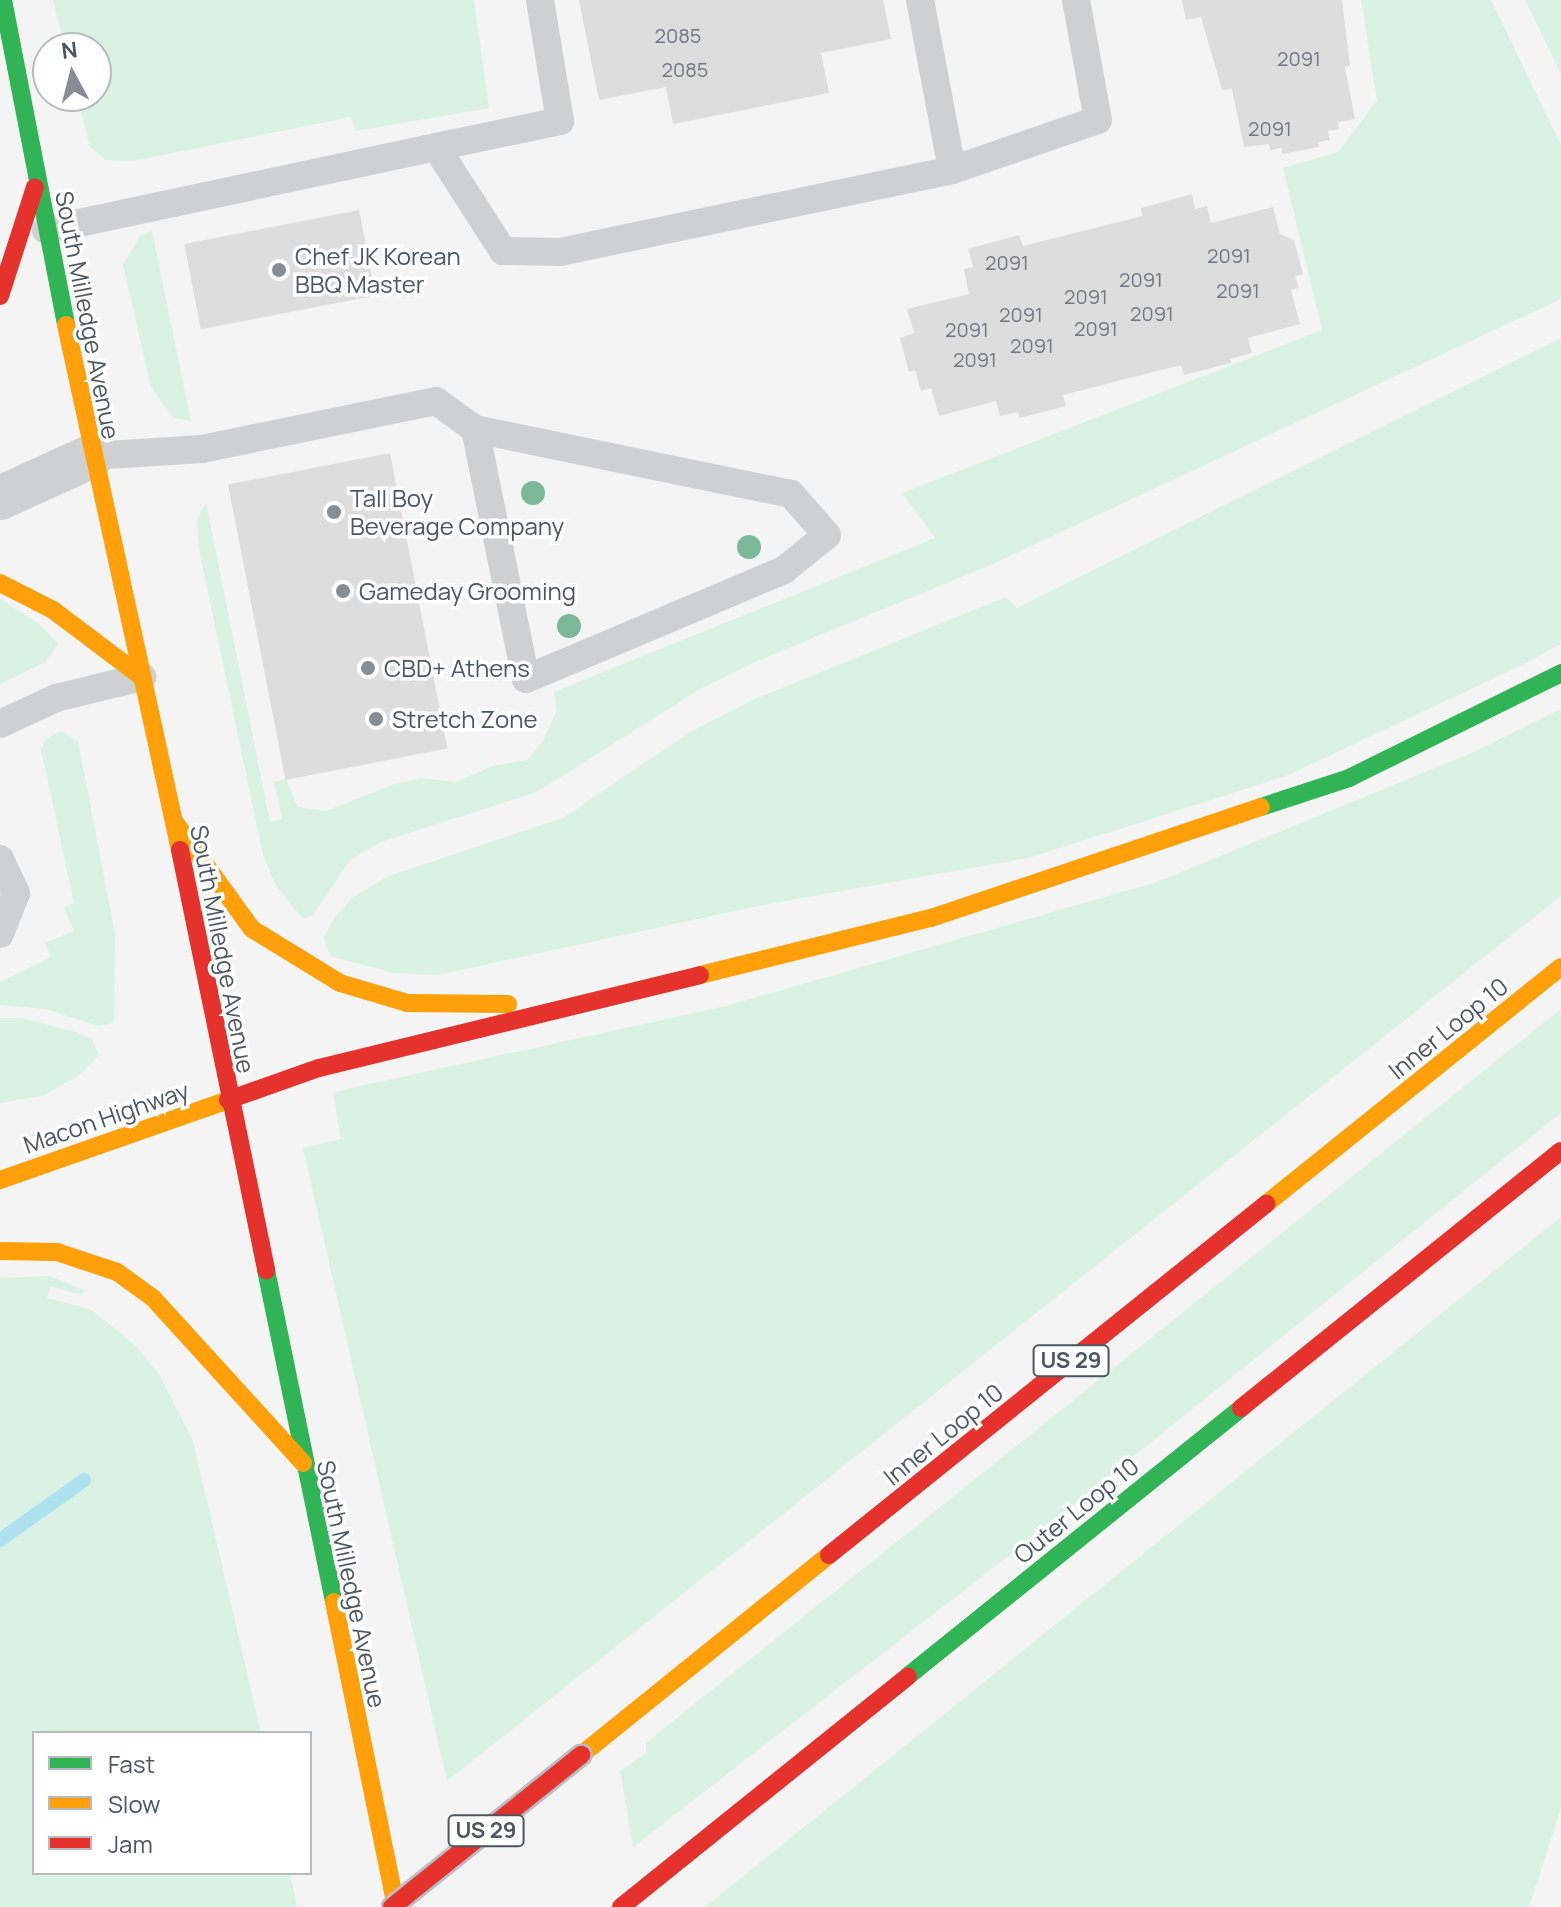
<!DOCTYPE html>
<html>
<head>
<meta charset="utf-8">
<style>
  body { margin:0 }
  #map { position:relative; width:1561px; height:1907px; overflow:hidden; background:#f4f4f4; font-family:Manrope,sans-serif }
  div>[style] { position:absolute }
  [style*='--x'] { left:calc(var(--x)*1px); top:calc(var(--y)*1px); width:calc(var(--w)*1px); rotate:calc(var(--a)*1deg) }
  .green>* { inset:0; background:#d9f2e3 }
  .stream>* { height:14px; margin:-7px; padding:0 7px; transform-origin:7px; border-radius:7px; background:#aee2f0 }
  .building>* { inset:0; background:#ddddde; transform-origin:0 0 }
  .lane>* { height:28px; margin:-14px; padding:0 14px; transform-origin:14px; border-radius:14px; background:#ced0d2 }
  .street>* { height:44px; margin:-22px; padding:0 22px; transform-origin:22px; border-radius:22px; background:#ced0d2 }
  .fast>* { height:18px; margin:-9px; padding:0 9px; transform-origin:9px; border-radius:9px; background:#30b455 }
  .slow>* { height:18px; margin:-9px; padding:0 9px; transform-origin:9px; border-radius:9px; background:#ff9f0a }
  .jam>* { height:18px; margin:-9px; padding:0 9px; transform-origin:9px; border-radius:9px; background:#e5322d }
  .bridges { filter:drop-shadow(2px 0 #b9bec3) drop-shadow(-2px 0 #b9bec3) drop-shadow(0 2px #b9bec3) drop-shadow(0 -2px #b9bec3) }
  .jam-bridge>* { height:18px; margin:-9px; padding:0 9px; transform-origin:9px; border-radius:9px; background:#e5322d }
  .trees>* { width:24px; height:24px; margin:-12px; border-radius:50%; background:#7ab899 }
  .dots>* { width:22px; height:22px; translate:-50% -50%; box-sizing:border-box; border:4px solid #fff; border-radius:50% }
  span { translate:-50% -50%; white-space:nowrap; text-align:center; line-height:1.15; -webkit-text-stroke:7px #fff; paint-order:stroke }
  .number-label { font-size:20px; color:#707881 }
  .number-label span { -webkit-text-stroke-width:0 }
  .shield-label span { padding:2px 6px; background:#fff; border:2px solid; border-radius:6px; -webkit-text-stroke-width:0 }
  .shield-label { font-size:22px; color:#4a5661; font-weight:700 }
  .poi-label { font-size:24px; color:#4a5661 }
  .left { translate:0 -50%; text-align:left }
  .street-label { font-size:24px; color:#4a5661 }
  .legend { position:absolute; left:32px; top:1731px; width:280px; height:144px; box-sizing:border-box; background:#fff; border:2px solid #b7bbc0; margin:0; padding:10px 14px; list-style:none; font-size:24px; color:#4a5661 }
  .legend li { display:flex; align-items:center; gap:16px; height:40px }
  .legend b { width:40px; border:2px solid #b7bbc0 }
  .north { position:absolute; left:32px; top:32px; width:80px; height:80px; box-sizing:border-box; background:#fff; border:2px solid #b7bbc0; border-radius:50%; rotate:353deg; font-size:22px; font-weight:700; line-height:32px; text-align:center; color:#4a5661 }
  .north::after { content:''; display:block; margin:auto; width:28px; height:36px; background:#868d94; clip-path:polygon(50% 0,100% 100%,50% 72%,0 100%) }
</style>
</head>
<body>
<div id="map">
  <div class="green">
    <i style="clip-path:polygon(53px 0,474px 0,489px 108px,356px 131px,351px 117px,133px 161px,105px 160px,90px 147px,77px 96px,96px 96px,96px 48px,65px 48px)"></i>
    <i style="clip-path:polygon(1361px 0,1491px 0,1561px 145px,1561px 299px,988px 566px,755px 662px,700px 689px,537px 792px,381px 842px,351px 859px,313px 915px,303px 919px,276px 886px,263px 855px,199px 549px,197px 519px,206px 503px,270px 822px,282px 819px,274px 782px,286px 779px,298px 807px,326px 811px,392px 785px,421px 778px,456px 782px,492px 766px,527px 760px,543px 741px,557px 710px,554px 692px,935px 538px,902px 493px,1322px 330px,1283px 168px,1338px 152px,1377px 101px)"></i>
    <i style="clip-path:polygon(1525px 0,1561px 0,1561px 74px)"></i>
    <i style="clip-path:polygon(152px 231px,191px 421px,174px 418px,151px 387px,123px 265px,141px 235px)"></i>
    <i style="clip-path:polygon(1561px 338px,1561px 644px,1522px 665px,1286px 776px,1028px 858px,768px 904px,437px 975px,393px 973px,330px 956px,324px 937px,335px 917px,353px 897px,389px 876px,563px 818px,692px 731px,757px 698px,1006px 597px,1017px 608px)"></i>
    <i style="clip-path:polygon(0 599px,41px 625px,58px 644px,45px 662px,0 684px)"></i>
    <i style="clip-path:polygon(1561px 709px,1561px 896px,447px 1781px,303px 1148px,341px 1139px,333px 1092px,726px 1006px,1157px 882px,1474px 752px)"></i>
    <i style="clip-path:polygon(61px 731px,78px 741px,115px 933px,114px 1023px,98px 1026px,45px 1009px,0 1005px,0 982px,51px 957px,45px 943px,74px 931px,64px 908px,74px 903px,41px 749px,46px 739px)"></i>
    <i style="clip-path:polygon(1561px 1009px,1561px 1113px,1034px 1536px,633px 1847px,620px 1771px,646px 1753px,646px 1743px)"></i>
    <i style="clip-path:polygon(0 1018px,21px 1018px,76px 1032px,92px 1039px,99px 1055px,79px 1075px,45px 1095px,0 1103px)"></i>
    <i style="clip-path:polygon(1561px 1217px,1561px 1808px,1529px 1907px,705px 1907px)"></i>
    <i style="clip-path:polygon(50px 1276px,84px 1290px,82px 1295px,51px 1287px,47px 1298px,92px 1310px,137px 1347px,161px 1378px,193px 1441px,261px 1733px,34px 1733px,34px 1873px,290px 1873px,297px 1907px,0 1907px,0 1278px)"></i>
  </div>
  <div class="stream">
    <i style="--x:0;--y:1540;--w:103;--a:-35.5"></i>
  </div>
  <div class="building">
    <i style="clip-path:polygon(579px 0,883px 0,891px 39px,821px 53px,829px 93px,673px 124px,666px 87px,599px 100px)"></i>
    <i style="clip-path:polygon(1182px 0,1342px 0,1350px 66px,1345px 67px,1355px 119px,1338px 122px,1339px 129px,1328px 131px,1330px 140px,1318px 142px,1319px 147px,1282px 154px,1282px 148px,1270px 150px,1269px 144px,1244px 147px,1232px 89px,1222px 90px,1201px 17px,1186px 20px)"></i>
    <i style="clip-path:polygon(1192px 194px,1195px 209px,1207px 206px,1211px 223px,1273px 207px,1280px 234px,1294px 240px,1303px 274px,1295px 276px,1299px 288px,1291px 290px,1300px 324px,1248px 338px,1252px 353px,1230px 359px,1231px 363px,1184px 375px,1181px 365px,1063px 395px,1066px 406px,1020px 418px,1018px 412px,1000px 416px,996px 401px,939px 416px,931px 388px,921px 391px,915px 370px,909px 372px,900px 338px,914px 333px,907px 309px,969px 294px,964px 269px,973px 267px,968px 249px,1019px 235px,1023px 246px,1142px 216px,1141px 208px)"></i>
    <i style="left:359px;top:210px;width:87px;height:178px;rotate:79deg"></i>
    <i style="left:390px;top:453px;width:301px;height:165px;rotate:79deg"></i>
  </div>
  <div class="lane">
    <i style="--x:920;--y:0;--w:173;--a:79.3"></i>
    <i style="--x:436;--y:147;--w:127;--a:-11.8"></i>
    <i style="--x:560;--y:121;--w:123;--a:-99.4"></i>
    <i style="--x:46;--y:230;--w:399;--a:-12"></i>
    <i style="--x:436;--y:147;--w:124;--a:57.2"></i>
    <i style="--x:503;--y:251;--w:57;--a:1"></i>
    <i style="--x:560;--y:252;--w:400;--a:-11.8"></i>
    <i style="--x:952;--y:170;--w:154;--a:-18.9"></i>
    <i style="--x:1098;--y:120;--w:122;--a:-100.4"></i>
    <i style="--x:92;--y:456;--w:110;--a:-3.6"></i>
    <i style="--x:202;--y:449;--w:239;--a:-11.6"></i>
    <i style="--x:436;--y:401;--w:48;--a:35.7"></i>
    <i style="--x:475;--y:429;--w:255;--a:78.5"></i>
    <i style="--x:526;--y:679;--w:280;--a:-22.9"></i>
    <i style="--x:784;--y:570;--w:55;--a:-39.1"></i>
    <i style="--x:827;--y:535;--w:55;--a:-131.3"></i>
    <i style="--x:791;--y:494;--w:323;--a:-168.4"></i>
    <i style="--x:0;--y:724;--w:62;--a:-24.9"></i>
    <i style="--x:56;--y:698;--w:89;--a:-13.7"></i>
    <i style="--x:0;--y:859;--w:38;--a:65"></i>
    <i style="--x:16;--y:893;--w:44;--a:111.3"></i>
  </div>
  <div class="street">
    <i style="--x:0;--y:498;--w:101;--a:-24.5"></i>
  </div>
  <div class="fast">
    <i style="--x:3;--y:0;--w:331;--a:79"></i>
    <i style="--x:1261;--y:807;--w:93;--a:-18.2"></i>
    <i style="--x:1349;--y:778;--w:237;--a:-26.3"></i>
    <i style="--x:266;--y:1270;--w:339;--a:78.4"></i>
    <i style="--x:908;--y:1676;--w:427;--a:-38.8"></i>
  </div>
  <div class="slow">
    <i style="--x:66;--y:325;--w:537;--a:77.75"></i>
    <i style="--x:0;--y:583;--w:59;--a:27"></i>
    <i style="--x:53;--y:610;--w:111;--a:37"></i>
    <i style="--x:174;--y:821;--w:133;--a:54.2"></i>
    <i style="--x:252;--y:929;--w:103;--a:31.5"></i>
    <i style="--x:340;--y:983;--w:70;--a:16.6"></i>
    <i style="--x:407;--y:1003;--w:101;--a:0.6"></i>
    <i style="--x:700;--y:975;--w:238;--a:-13.9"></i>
    <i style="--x:931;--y:918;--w:348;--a:-18.6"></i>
    <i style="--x:0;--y:1180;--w:242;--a:-19.3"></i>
    <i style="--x:1266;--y:1204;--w:378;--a:-38.8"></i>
    <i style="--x:0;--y:1251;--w:57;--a:1"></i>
    <i style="--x:57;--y:1252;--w:63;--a:18.4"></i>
    <i style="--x:117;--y:1272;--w:44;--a:35.8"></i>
    <i style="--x:153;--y:1298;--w:223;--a:47.7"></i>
    <i style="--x:334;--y:1602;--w:311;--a:78.5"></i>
    <i style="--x:581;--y:1755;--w:319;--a:-38.9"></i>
  </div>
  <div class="jam">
    <i style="--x:0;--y:296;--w:114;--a:-72.2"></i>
    <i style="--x:180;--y:850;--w:429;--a:78.4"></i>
    <i style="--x:228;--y:1100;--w:96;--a:-19.4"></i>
    <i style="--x:319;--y:1068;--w:392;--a:-13.7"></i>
    <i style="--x:1241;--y:1408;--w:410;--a:-38.8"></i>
    <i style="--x:829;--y:1555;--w:561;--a:-38.77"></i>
    <i style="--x:621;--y:1907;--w:368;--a:-38.8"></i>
  </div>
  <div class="bridges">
    <div class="jam-bridge">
      <i style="--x:392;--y:1907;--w:243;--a:-38.8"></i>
    </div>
  </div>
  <div class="trees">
    <i style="left:533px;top:493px"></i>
    <i style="left:749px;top:547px"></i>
    <i style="left:569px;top:626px"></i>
  </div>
  <div class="dots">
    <i style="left:279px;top:270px;background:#868d94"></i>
    <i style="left:334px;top:512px;background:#868d94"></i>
    <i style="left:343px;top:591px;background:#868d94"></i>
    <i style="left:368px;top:668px;background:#868d94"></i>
    <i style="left:376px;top:719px;background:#868d94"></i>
  </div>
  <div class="number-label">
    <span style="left:678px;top:35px">2085</span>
    <span style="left:1299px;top:58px">2091</span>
    <span style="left:685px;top:69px">2085</span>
    <span style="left:1270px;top:128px">2091</span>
    <span style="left:1229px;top:255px">2091</span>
    <span style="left:1007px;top:262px">2091</span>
    <span style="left:1141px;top:279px">2091</span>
    <span style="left:1238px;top:290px">2091</span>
    <span style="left:1086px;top:296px">2091</span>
    <span style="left:1152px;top:313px">2091</span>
    <span style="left:1021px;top:314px">2091</span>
    <span style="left:1096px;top:328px">2091</span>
    <span style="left:967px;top:329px">2091</span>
    <span style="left:1032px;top:345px">2091</span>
    <span style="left:975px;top:359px">2091</span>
  </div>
  <div class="shield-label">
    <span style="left:1071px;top:1361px">US 29</span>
    <span style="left:486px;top:1831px">US 29</span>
  </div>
  <div class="poi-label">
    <span class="left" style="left:295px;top:270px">Chef JK Korean<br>BBQ Master</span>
    <span class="left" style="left:350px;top:512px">Tall Boy<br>Beverage Company</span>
    <span class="left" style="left:359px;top:591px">Gameday Grooming</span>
    <span class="left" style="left:384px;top:668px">CBD+ Athens</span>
    <span class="left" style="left:392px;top:719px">Stretch Zone</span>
  </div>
  <div class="street-label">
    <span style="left:88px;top:315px;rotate:79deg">South Milledge Avenue</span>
    <span style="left:223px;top:949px;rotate:79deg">South Milledge Avenue</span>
    <span style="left:1448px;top:1028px;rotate:-39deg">Inner Loop 10</span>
    <span style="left:106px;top:1117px;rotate:-19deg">Macon Highway</span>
    <span style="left:943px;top:1434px;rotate:-39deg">Inner Loop 10</span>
    <span style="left:1076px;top:1510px;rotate:-39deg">Outer Loop 10</span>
    <span style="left:352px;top:1584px;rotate:78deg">South Milledge Avenue</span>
  </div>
  <ul class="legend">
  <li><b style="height:10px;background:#30b455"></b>Fast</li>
  <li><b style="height:10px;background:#ff9f0a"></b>Slow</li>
  <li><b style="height:10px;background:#e5322d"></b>Jam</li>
  </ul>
  <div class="north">N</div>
</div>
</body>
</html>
